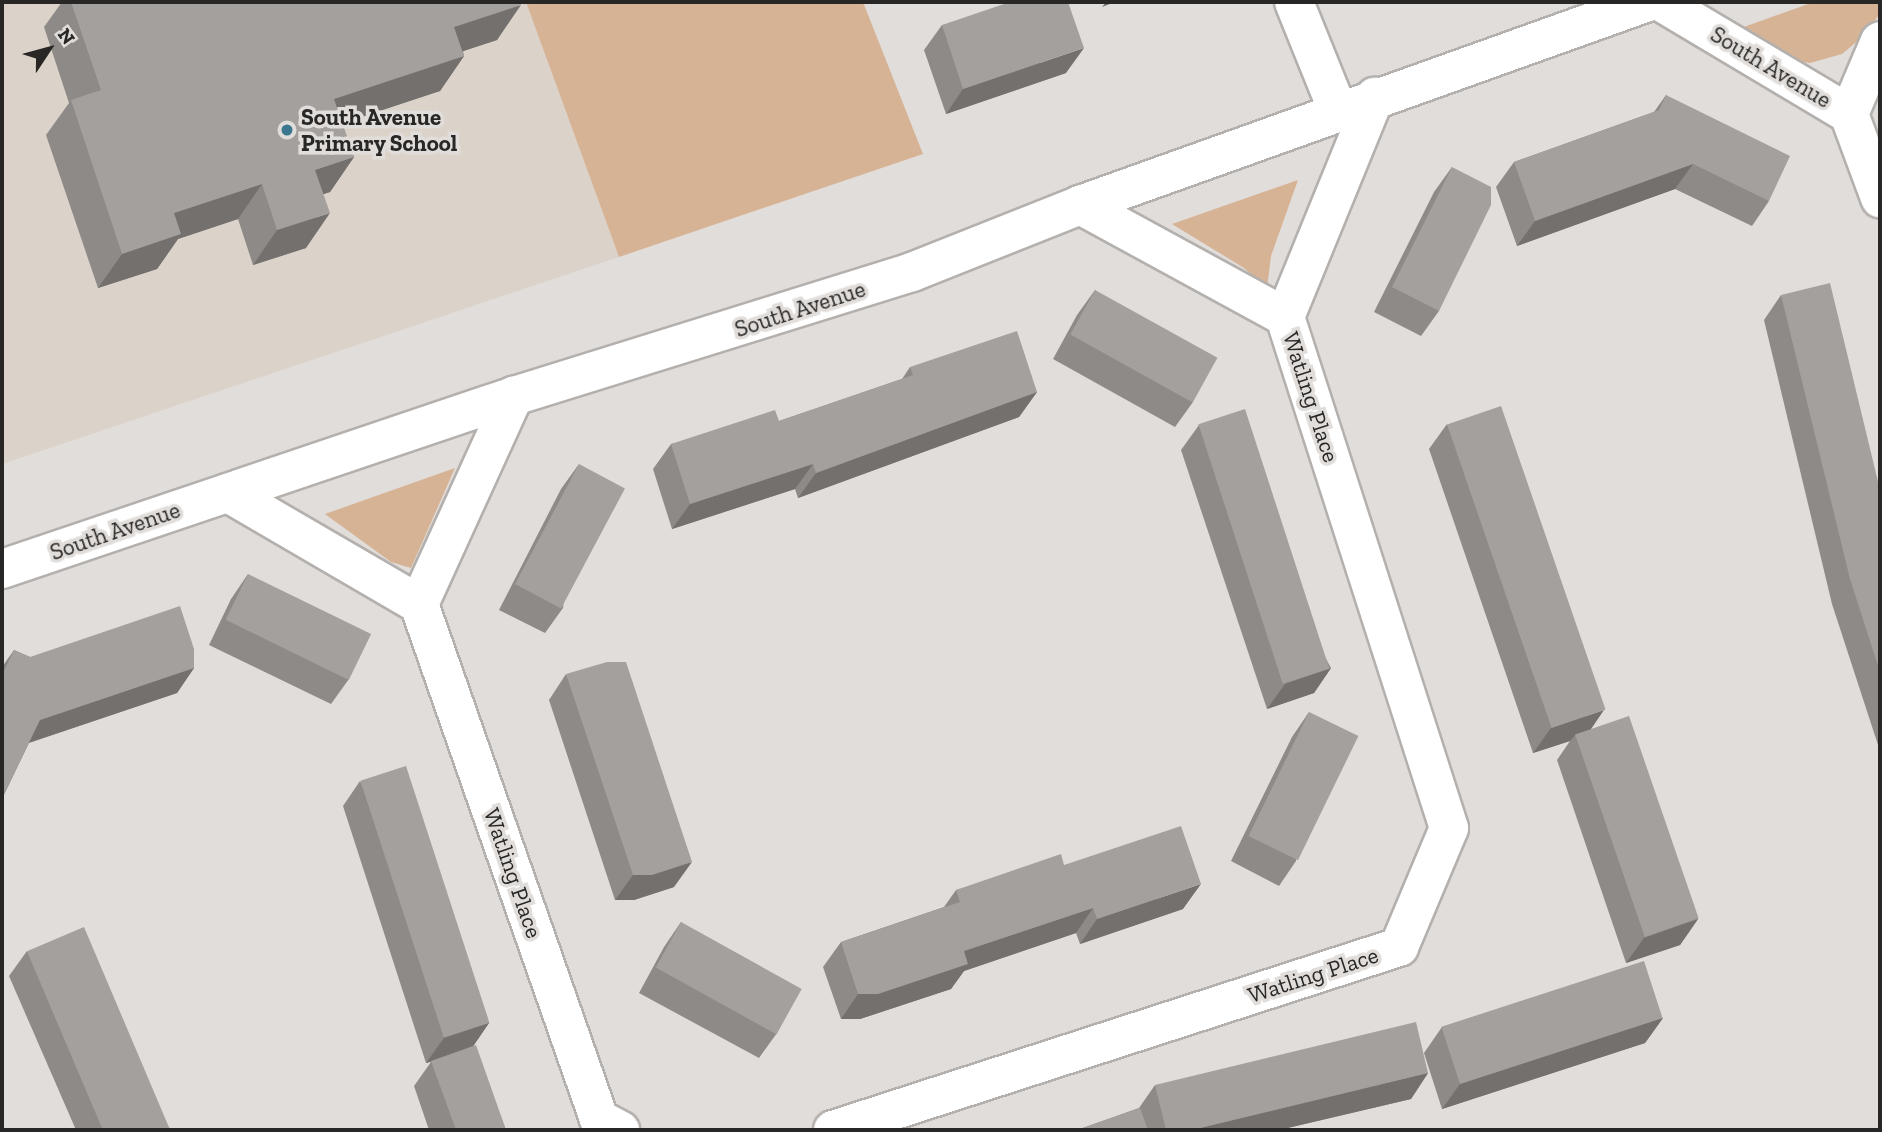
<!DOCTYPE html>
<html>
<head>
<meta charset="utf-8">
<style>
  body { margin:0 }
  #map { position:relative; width:1882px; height:1132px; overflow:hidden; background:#e1ddda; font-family:"Zilla Slab",serif }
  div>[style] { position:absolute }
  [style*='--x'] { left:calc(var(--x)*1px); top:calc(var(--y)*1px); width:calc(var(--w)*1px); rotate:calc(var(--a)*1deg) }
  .built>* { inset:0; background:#dbd2c9 }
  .green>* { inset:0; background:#d7b395 }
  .roads { filter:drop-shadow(2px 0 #b4b0ad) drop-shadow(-2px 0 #b4b0ad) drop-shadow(0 2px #b4b0ad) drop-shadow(0 -2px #b4b0ad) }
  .minor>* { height:38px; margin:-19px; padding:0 19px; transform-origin:19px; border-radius:19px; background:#fff }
  .wall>* { inset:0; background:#8d8a87 }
  .shaded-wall>* { inset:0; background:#73706e }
  .building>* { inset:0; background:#a4a09d; transform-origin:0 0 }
  .dots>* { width:19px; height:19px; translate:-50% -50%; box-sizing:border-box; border:4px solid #e1ddda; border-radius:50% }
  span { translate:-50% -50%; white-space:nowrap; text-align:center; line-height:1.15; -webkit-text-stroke:7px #e1ddda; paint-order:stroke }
  .street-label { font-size:23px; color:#282726 }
  .poi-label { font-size:23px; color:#282726; font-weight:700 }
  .left { translate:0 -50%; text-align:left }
  .frame { position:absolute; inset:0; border:4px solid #282726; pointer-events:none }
  .north { position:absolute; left:14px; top:14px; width:70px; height:70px; -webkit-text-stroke:5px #e1ddda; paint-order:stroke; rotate:54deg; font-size:19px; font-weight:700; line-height:28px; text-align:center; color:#282726 }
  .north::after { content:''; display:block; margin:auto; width:24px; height:32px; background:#282726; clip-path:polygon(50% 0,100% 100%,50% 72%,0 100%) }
</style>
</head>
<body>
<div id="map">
  <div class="built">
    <i style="clip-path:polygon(2px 2px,526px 2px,619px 257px,2px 464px)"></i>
  </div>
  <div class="green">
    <i style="clip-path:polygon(526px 2px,863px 2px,923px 154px,619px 257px)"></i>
    <i style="clip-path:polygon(1814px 2px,1880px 2px,1880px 13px,1866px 34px,1842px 54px,1810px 63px,1793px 61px,1741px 28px)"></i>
    <i style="clip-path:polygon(1298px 180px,1271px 256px,1267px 289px,1244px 268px,1172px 224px)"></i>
    <i style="clip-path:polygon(455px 468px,411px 568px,391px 562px,325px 514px)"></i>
  </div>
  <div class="roads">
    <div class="minor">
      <i style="--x:1294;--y:2;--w:118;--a:68"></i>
      <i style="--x:1661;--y:2;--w:219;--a:30.8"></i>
      <i style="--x:1849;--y:114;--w:79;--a:-67"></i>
      <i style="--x:1849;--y:114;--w:90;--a:69.7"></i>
      <i style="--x:1080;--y:205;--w:234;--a:28.6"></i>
      <i style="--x:1285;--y:317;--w:238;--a:-67.8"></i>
      <i style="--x:228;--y:493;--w:221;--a:30.2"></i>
      <i style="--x:419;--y:604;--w:229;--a:-65.5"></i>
      <i style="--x:2;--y:569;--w:540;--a:-18.67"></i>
      <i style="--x:514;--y:396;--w:417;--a:-17.3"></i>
      <i style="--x:912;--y:272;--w:181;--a:-21.7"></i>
      <i style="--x:1080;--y:205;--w:603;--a:-19.67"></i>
      <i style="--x:419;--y:604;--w:546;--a:70.73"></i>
      <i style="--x:599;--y:1119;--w:24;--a:28"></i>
      <i style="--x:833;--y:1130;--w:595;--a:-17.92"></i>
      <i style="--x:1399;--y:947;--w:129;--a:-67.2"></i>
      <i style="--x:1449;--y:828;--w:537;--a:-107.79"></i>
    </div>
  </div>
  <div class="wall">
    <i style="clip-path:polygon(62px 2px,520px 2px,497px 40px,463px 51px,464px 56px,440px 91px,342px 123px,354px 157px,330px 192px,323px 194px,306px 248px,253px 265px,238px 219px,178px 239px,157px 269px,98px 288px,46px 135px,69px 103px,44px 27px)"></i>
    <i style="clip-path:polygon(942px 25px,1066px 73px,946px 114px,924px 50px)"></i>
    <i style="clip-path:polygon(1666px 95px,1769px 201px,1752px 226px,1675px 189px,1517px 246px,1496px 187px,1514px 162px,1654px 112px)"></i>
    <i style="clip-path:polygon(1452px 167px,1439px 311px,1421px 336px,1374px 312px,1434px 192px)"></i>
    <i style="clip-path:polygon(1095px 290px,1193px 402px,1175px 427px,1053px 359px,1077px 315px)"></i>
    <i style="clip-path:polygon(1781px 295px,1880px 490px,1880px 751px,1832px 604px,1764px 320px)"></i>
    <i style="clip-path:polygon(910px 367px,1037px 392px,1019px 417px,798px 498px,795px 489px,672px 529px,653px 469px,671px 444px,779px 421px,902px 379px)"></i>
    <i style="clip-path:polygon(1447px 424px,1591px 729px,1698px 919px,1680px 945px,1626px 963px,1557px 760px,1570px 741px,1533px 753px,1429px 449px)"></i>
    <i style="clip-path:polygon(1199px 425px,1331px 668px,1314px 693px,1267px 709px,1181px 450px)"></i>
    <i style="clip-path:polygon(579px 464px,563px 608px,545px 633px,499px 610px,561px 489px)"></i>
    <i style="clip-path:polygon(248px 574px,349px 679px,331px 704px,209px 645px,231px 599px)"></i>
    <i style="clip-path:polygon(14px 650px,30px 657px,194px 668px,177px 693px,29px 743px,2px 799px,2px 667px)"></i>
    <i style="clip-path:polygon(566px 674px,674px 887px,634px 900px,615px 900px,549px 700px)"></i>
    <i style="clip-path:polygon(1309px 712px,1296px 861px,1279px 886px,1231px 861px,1292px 737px)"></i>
    <i style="clip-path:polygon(360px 781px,489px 1023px,473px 1046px,506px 1130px,429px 1130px,414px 1086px,431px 1062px,426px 1063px,343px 806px)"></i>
    <i style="clip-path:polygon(1064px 865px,1183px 909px,1080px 944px,1076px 933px,964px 971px,951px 989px,860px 1019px,841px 1019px,823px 967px,841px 942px,944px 907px,956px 890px)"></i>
    <i style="clip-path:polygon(681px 922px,777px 1033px,759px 1058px,639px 993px,664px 947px)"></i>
    <i style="clip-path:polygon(27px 951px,171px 1130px,76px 1130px,9px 976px)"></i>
    <i style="clip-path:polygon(1663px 1018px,1645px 1043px,1442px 1109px,1424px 1053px,1442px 1027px)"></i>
    <i style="clip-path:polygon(1428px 1073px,1411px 1099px,1279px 1130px,1077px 1130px,1139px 1108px,1155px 1085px)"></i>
  </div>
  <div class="shaded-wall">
    <i style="clip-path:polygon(1106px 2px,1115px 2px,1102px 7px)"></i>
    <i style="clip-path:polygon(521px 5px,497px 40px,430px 62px,454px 27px)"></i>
    <i style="clip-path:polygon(1084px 48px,1066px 73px,946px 114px,963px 89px)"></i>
    <i style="clip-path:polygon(464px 56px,440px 91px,310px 134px,334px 99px)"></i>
    <i style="clip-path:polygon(354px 157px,330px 192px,291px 205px,315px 170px)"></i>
    <i style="clip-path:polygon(1693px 164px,1675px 189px,1517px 246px,1535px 221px)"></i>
    <i style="clip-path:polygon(262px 184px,238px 219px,178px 239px,157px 269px,98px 288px,122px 254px,174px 213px)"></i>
    <i style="clip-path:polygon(330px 213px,306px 248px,253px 265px,277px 230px)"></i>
    <i style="clip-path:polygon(1037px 392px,1019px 417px,798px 498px,816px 473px)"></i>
    <i style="clip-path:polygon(813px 464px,795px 489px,672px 529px,690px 504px)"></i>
    <i style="clip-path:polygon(194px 668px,177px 693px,22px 745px,40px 720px)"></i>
    <i style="clip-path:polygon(1331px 668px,1314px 693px,1267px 709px,1285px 684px)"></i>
    <i style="clip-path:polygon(1604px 710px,1587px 735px,1575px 735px,1570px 741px,1533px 753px,1551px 728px)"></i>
    <i style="clip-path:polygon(692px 862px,674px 887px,634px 900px,615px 900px,633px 875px)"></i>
    <i style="clip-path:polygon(1201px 884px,1183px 909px,1080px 944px,1097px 919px)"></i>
    <i style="clip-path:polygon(1093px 908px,1076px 933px,964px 971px,951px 989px,860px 1019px,841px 1019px,858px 994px,964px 951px)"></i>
    <i style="clip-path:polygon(1698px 919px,1680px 945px,1626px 963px,1644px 938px)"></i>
    <i style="clip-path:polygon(1663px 1018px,1645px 1043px,1442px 1109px,1460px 1084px)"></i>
    <i style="clip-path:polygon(489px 1023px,472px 1048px,426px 1063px,444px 1038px)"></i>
    <i style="clip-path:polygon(1428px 1073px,1411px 1099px,1279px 1130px,1192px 1130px)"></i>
  </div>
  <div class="building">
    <i style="clip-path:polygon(71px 2px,520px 2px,521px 5px,454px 27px,464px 56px,334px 99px,354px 157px,315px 170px,330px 213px,277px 230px,262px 184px,174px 213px,181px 234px,122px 254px,71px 100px,101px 90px)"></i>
    <i style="clip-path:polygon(1010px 2px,1068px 2px,1084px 48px,963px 89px,942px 25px)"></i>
    <i style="clip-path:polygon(1666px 95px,1790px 156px,1769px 201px,1693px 164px,1535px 221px,1514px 162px,1659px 110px)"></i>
    <i style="clip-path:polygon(1452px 167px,1491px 187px,1491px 205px,1439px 311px,1392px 287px)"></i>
    <i style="clip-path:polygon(1830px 283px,1880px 490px,1880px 672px,1850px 579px,1781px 295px)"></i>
    <i style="left:1095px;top:290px;width:140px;height:51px;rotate:29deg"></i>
    <i style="clip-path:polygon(1017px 331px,1037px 392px,816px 473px,813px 464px,690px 504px,671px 444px,775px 410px,779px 421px,913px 375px,910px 367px)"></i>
    <i style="left:1501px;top:406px;width:321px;height:57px;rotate:71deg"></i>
    <i style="left:1245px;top:409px;width:273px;height:49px;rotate:72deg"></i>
    <i style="left:579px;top:464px;width:52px;height:136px;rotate:28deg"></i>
    <i style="left:248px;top:574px;width:137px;height:51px;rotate:26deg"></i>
    <i style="clip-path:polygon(180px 606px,194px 649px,194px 668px,40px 720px,2px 798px,2px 675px,14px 650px,30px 657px)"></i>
    <i style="clip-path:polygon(607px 662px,626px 662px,692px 862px,652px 875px,633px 875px,566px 674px)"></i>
    <i style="left:1309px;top:712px;width:55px;height:138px;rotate:26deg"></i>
    <i style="left:1629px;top:716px;width:214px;height:57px;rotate:71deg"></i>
    <i style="left:406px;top:766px;width:270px;height:48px;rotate:72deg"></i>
    <i style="clip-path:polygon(1181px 826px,1201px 884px,1097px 919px,1093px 908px,964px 951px,968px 964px,878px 994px,858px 994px,841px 942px,960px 902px,956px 890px,1061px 854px,1064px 865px)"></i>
    <i style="left:681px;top:922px;width:138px;height:52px;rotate:29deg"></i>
    <i style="left:84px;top:927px;width:221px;height:62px;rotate:67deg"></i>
    <i style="left:1644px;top:961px;width:60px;height:213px;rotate:72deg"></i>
    <i style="clip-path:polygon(1416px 1022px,1428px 1073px,1192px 1130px,1166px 1130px,1155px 1085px)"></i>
    <i style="clip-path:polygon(476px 1045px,506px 1130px,456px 1130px,431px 1061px)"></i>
    <i style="clip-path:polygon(1140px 1108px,1148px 1130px,1077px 1130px)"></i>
  </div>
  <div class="dots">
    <i style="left:287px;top:130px;background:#3b788f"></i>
  </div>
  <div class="street-label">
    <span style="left:1771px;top:67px;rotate:31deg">South Avenue</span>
    <span style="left:800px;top:309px;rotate:-18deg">South Avenue</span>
    <span style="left:1311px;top:397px;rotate:72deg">Watling Place</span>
    <span style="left:115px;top:531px;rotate:-19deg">South Avenue</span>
    <span style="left:513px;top:873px;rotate:71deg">Watling Place</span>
    <span style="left:1313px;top:975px;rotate:-18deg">Watling Place</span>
  </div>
  <div class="poi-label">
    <span class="left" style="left:301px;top:130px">South Avenue<br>Primary School</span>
  </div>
  <div class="frame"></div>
  <div class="north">N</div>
</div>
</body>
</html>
